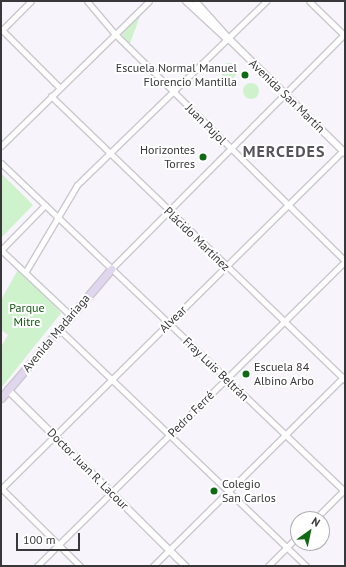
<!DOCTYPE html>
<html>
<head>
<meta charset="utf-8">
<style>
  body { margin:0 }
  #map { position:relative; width:346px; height:567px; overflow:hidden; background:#f7f4fc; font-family:"PT Sans",sans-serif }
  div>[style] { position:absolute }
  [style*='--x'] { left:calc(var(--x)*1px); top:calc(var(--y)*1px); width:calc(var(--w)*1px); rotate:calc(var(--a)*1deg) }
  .green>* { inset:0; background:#cef2cc }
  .round { border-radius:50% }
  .roads { filter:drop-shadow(1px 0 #cbc8d0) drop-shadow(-1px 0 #cbc8d0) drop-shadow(0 1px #cbc8d0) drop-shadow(0 -1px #cbc8d0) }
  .minor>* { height:5px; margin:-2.5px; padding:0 2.5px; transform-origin:2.5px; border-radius:2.5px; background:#fff }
  .tertiary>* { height:6px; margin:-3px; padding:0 3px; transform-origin:3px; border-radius:3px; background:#fff }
  .secondary>* { height:7px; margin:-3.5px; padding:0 3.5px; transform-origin:3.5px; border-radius:3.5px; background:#e0d6ee }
  .dots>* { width:11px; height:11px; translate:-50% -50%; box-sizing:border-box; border:2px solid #fff; border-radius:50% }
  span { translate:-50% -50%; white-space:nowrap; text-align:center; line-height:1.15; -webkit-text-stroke:4px #fff; paint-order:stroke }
  .poi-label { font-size:12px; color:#38373a }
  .right { translate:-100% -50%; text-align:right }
  .left { translate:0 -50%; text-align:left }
  .street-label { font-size:12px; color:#38373a }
  .park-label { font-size:12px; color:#105511 }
  .district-label { font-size:16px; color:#56545a; font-weight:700; letter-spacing:1px }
  .frame { position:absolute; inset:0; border:2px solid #38373a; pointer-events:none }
  .north { position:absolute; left:290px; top:511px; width:40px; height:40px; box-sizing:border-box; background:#fff; border:1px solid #afafb0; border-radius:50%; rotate:33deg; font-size:11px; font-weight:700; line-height:16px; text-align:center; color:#38373a }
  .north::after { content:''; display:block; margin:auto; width:14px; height:18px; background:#0f6a13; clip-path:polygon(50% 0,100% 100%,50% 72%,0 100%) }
  .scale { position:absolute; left:16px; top:533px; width:64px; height:18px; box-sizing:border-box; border:2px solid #38373a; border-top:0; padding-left:5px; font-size:12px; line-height:14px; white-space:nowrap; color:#38373a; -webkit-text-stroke:3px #fff; paint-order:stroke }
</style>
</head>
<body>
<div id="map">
  <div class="green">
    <i style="clip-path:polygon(142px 11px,130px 43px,128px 43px,119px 30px)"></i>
    <i class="round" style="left:221px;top:63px;width:16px;height:16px"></i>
    <i class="round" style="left:243px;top:83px;width:16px;height:16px"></i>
    <i style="clip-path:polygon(1px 173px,33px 205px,2px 237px,1px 236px)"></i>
    <i style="clip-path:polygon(19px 268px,61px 313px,1px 388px,1px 347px,8px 335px,1px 330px,1px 300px)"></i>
  </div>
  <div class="roads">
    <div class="minor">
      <i style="--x:87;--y:1;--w:42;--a:49.8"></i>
      <i style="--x:114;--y:33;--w:325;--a:44.6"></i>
      <i style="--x:309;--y:1;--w:50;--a:44.2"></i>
      <i style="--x:1;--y:29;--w:82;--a:45"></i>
      <i style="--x:1;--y:31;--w:42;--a:-45"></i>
      <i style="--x:51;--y:96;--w:409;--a:44"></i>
      <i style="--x:1;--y:146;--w:207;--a:-44.4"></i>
      <i style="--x:1;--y:163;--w:476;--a:43.7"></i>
      <i style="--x:1;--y:250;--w:95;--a:43.3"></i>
      <i style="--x:1;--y:250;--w:63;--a:-45.6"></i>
      <i style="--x:111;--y:269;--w:332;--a:-45.2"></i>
      <i style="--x:26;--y:271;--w:100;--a:-59.3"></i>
      <i style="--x:77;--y:185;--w:264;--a:-44.2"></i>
      <i style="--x:59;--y:329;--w:342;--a:43.8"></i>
      <i style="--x:1;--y:488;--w:111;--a:44.6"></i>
      <i style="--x:1;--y:489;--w:484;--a:-44.7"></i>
      <i style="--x:315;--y:519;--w:42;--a:-45"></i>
      <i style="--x:37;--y:566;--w:433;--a:-44.7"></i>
      <i style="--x:153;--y:566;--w:269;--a:-44.8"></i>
      <i style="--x:268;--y:566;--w:42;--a:-45"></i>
    </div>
    <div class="tertiary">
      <i style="--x:186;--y:1;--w:53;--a:42.7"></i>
      <i style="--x:195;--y:1;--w:50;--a:48.3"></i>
      <i style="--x:228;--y:38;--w:164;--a:44.5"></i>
      <i style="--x:8;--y:390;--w:250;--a:44.8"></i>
    </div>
    <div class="secondary">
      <i style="--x:1;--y:398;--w:170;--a:-49.5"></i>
    </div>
  </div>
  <div class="dots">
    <i style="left:245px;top:75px;background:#0f6a13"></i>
    <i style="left:203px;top:157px;background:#0f6a13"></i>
    <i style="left:246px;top:374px;background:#0f6a13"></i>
    <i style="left:214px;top:491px;background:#0f6a13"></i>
  </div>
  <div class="poi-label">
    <span class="right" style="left:237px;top:75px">Escuela Normal Manuel<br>Florencio Mantilla</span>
    <span class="right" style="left:195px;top:157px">Horizontes<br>Torres</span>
    <span class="left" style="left:254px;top:374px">Escuela 84<br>Albino Arbo</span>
    <span class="left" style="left:222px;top:491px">Colegio<br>San Carlos</span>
  </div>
  <div class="street-label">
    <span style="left:287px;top:96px;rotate:44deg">Avenida San Martín</span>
    <span style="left:206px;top:124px;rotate:45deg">Juan Pujol</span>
    <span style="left:197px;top:239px;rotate:44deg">Plácido Martínez</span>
    <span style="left:173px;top:319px;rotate:-44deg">Alvear</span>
    <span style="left:56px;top:333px;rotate:-50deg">Avenida Madariaga</span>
    <span style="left:216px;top:369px;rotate:44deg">Fray Luis Beltrán</span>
    <span style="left:191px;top:414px;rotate:-45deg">Pedro Ferré</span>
    <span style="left:88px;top:469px;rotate:45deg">Doctor Juan R. Lacour</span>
  </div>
  <div class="park-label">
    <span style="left:27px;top:315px">Parque<br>Mitre</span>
  </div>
  <div class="district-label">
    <span style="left:284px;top:151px">MERCEDES</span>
  </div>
  <div class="frame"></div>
  <div class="north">N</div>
  <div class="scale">100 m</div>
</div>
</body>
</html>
